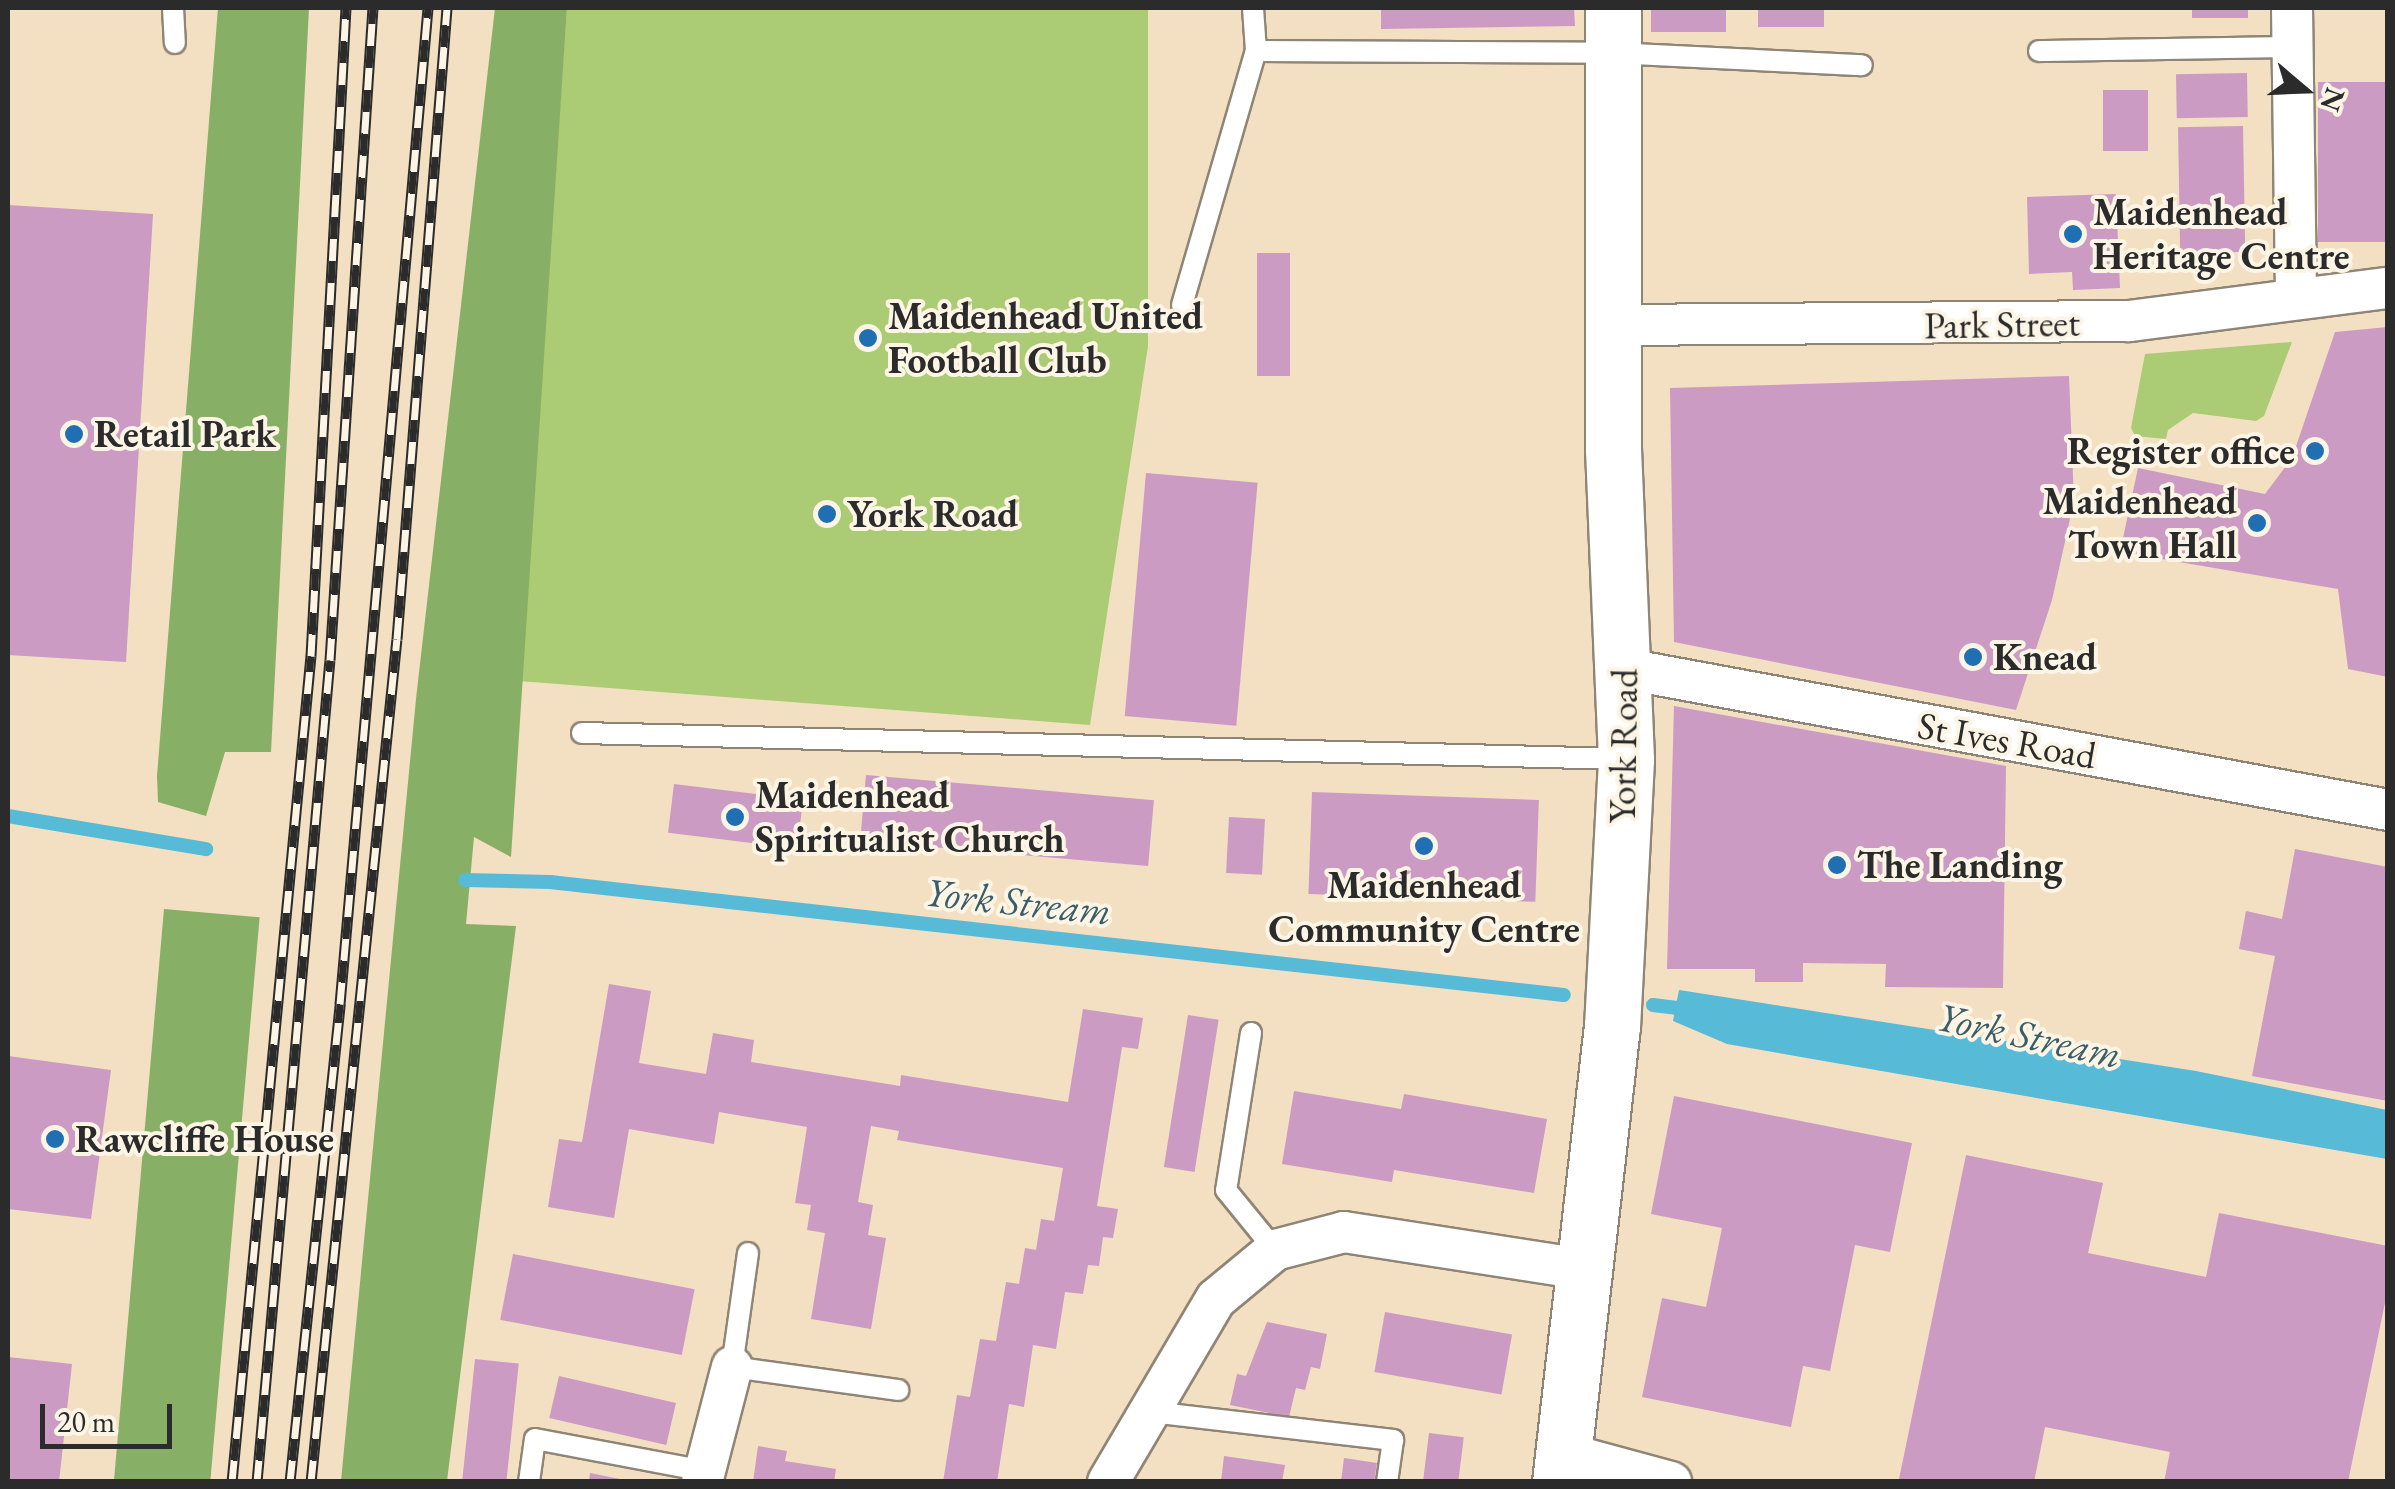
<!DOCTYPE html>
<html>
<head>
<meta charset="utf-8">
<style>
  body { margin:0 }
  #map { position:relative; width:2395px; height:1489px; overflow:hidden; background:#f3dfc2; font-family:"EB Garamond",serif }
  div>[style] { position:absolute }
  [style*='--x'] { left:calc(var(--x)*1px); top:calc(var(--y)*1px); width:calc(var(--w)*1px); rotate:calc(var(--a)*1deg) }
  .green>* { inset:0; background:#abcb74 }
  .forest>* { inset:0; background:#88af66; transform-origin:0 0 }
  .water>* { inset:0; background:#57bad6 }
  .stream>* { height:14px; margin:-7px; padding:0 7px; transform-origin:7px; border-radius:7px; background:#57bad6 }
  .building>* { inset:0; background:#cb9bc3; transform-origin:0 0 }
  .roads { filter:drop-shadow(2px 0 #8f8576) drop-shadow(-2px 0 #8f8576) drop-shadow(0 2px #8f8576) drop-shadow(0 -2px #8f8576) }
  .lane>* { height:20px; margin:-10px; padding:0 10px; transform-origin:10px; border-radius:10px; background:#fff }
  .street>* { height:40px; margin:-20px; padding:0 20px; transform-origin:20px; border-radius:20px; background:#fff }
  .secondary>* { height:55px; margin:-27.5px; padding:0 27.5px; transform-origin:27.5px; border-radius:27.5px; background:#fff }
  .rail>* { height:11px; margin-top:-5.5px; transform-origin:0; background:repeating-linear-gradient(90deg,#fcf5e5 0 22px,#2b2b2b 0 44px); box-sizing:border-box; border-block:2px solid #2b2b2b }
  .dots>* { width:28px; height:28px; translate:-50% -50%; box-sizing:border-box; border:5px solid #fcf5e5; border-radius:50% }
  span { translate:-50% -50%; white-space:nowrap; text-align:center; line-height:1.15; -webkit-text-stroke:8px #fcf5e5; paint-order:stroke }
  .poi-label { font-size:38px; color:#2b2b2b; font-weight:700 }
  .left { translate:0 -50%; text-align:left }
  .right { translate:-100% -50%; text-align:right }
  .street-label { font-size:38px; color:#2b2b2b }
  .water-label { font-size:40px; color:#3a5d67; font-style:italic }
  .frame { position:absolute; inset:0; border:10px solid #2b2b2b; pointer-events:none }
  .north { position:absolute; left:2255px; top:40px; width:100px; height:100px; -webkit-text-stroke:8px #fcf5e5; paint-order:stroke; rotate:109deg; font-size:28px; font-weight:700; line-height:40px; text-align:center; color:#2b2b2b }
  .north::after { content:''; display:block; margin:auto; width:35px; height:45px; background:#2b2b2b; clip-path:polygon(50% 0,100% 100%,50% 72%,0 100%) }
  .scale { position:absolute; left:40px; top:1404px; width:132px; height:45px; box-sizing:border-box; border:5px solid #2b2b2b; border-top:0; padding-left:12px; font-size:30px; line-height:35px; white-space:nowrap; color:#2b2b2b; -webkit-text-stroke:8px #fcf5e5; paint-order:stroke }
</style>
</head>
<body>
<div id="map">
  <div class="green">
    <i style="clip-path:polygon(567px 8px,1148px 8px,1148px 346px,1090px 725px,519px 681px)"></i>
    <i style="clip-path:polygon(2292px 342px,2264px 416px,2256px 421px,2193px 413px,2168px 430px,2166px 439px,2135px 436px,2131px 428px,2145px 354px)"></i>
  </div>
  <div class="forest">
    <i style="clip-path:polygon(218px 8px,309px 8px,271px 752px,225px 752px,206px 816px,158px 802px,157px 776px)"></i>
    <i style="clip-path:polygon(495px 8px,567px 8px,511px 857px,474px 837px,466px 924px,516px 926px,447px 1481px,341px 1481px,416px 699px)"></i>
    <i style="left:164px;top:909px;width:96px;height:576px;rotate:5deg"></i>
  </div>
  <div class="water">
    <i style="clip-path:polygon(1679px 990px,2196px 1071px,2387px 1110px,2387px 1159px,1727px 1044px,1673px 1021px)"></i>
  </div>
  <div class="stream">
    <i style="--x:8;--y:816;--w:201;--a:9.5"></i>
    <i style="--x:465;--y:880;--w:85;--a:1.3"></i>
    <i style="--x:550;--y:882;--w:1020;--a:6.36"></i>
    <i style="--x:1653;--y:1005;--w:38;--a:7"></i>
  </div>
  <div class="building">
    <i style="clip-path:polygon(1381px 8px,1574px 8px,1575px 26px,1381px 29px)"></i>
    <i style="left:1651px;top:8px;width:75px;height:24px"></i>
    <i style="left:1758px;top:8px;width:66px;height:19px"></i>
    <i style="left:2192px;top:8px;width:56px;height:10px"></i>
    <i style="left:2247px;top:73px;width:44px;height:71px;rotate:89deg"></i>
    <i style="left:2388px;top:82px;width:160px;height:70px;rotate:90deg"></i>
    <i style="left:2103px;top:90px;width:45px;height:61px"></i>
    <i style="left:2243px;top:126px;width:126px;height:65px;rotate:89deg"></i>
    <i style="clip-path:polygon(2116px 194px,2120px 288px,2073px 290px,2072px 272px,2029px 274px,2027px 197px)"></i>
    <i style="clip-path:polygon(8px 205px,153px 214px,126px 662px,8px 655px)"></i>
    <i style="left:1257px;top:253px;width:33px;height:123px"></i>
    <i style="clip-path:polygon(2388px 327px,2388px 677px,2348px 669px,2338px 589px,2120px 552px,2138px 468px,2265px 494px,2292px 458px,2335px 332px)"></i>
    <i style="clip-path:polygon(2069px 376px,2074px 501px,2052px 600px,2016px 710px,1674px 642px,1670px 388px)"></i>
    <i style="left:1146px;top:473px;width:112px;height:244px;rotate:5deg"></i>
    <i style="clip-path:polygon(1674px 706px,2006px 766px,2003px 988px,1885px 987px,1886px 964px,1803px 963px,1803px 982px,1755px 982px,1755px 969px,1667px 969px)"></i>
    <i style="left:866px;top:775px;width:289px;height:66px;rotate:5deg"></i>
    <i style="left:674px;top:784px;width:130px;height:49px;rotate:7deg"></i>
    <i style="left:1312px;top:792px;width:227px;height:102px;rotate:2deg"></i>
    <i style="left:1229px;top:817px;width:36px;height:56px;rotate:3deg"></i>
    <i style="clip-path:polygon(2295px 849px,2388px 867px,2388px 1101px,2252px 1076px,2275px 956px,2239px 949px,2246px 911px,2282px 919px)"></i>
    <i style="clip-path:polygon(609px 984px,651px 991px,639px 1063px,706px 1074px,713px 1033px,754px 1040px,751px 1062px,900px 1086px,901px 1075px,1068px 1102px,1083px 1009px,1143px 1018px,1138px 1049px,1122px 1047px,1097px 1206px,1118px 1209px,1113px 1238px,1103px 1237px,1099px 1266px,1088px 1265px,1083px 1294px,1065px 1292px,1056px 1349px,1033px 1345px,1024px 1407px,1009px 1404px,997px 1482px,943px 1482px,957px 1395px,970px 1397px,980px 1339px,996px 1341px,1006px 1282px,1019px 1284px,1025px 1248px,1036px 1250px,1041px 1219px,1054px 1221px,1063px 1168px,897px 1140px,899px 1131px,871px 1126px,858px 1202px,873px 1205px,868px 1235px,886px 1238px,871px 1329px,811px 1319px,825px 1233px,807px 1230px,811px 1205px,795px 1203px,807px 1127px,719px 1112px,714px 1144px,629px 1129px,614px 1218px,548px 1207px,559px 1139px,582px 1142px)"></i>
    <i style="left:1188px;top:1015px;width:31px;height:154px;rotate:9deg"></i>
    <i style="clip-path:polygon(8px 1056px,111px 1070px,91px 1219px,8px 1209px)"></i>
    <i style="clip-path:polygon(1294px 1091px,1401px 1109px,1404px 1094px,1547px 1119px,1534px 1193px,1394px 1170px,1392px 1182px,1282px 1164px)"></i>
    <i style="clip-path:polygon(1674px 1096px,1912px 1143px,1890px 1252px,1855px 1245px,1830px 1371px,1803px 1366px,1791px 1427px,1642px 1397px,1662px 1298px,1706px 1307px,1722px 1228px,1651px 1214px)"></i>
    <i style="clip-path:polygon(1966px 1155px,2103px 1183px,2088px 1253px,2206px 1277px,2219px 1213px,2388px 1246px,2388px 1288px,2348px 1482px,2164px 1482px,2170px 1452px,2045px 1427px,2034px 1482px,1899px 1479px)"></i>
    <i style="left:513px;top:1254px;width:185px;height:67px;rotate:11deg"></i>
    <i style="left:1385px;top:1312px;width:129px;height:61px;rotate:10deg"></i>
    <i style="clip-path:polygon(1267px 1322px,1327px 1334px,1320px 1369px,1311px 1367px,1305px 1390px,1296px 1388px,1289px 1417px,1230px 1405px,1237px 1374px,1246px 1376px)"></i>
    <i style="clip-path:polygon(8px 1357px,72px 1364px,59px 1482px,8px 1482px)"></i>
    <i style="left:475px;top:1359px;width:44px;height:124px;rotate:6deg"></i>
    <i style="left:559px;top:1376px;width:120px;height:43px;rotate:13deg"></i>
    <i style="left:1429px;top:1433px;width:35px;height:49px;rotate:7deg"></i>
    <i style="clip-path:polygon(758px 1446px,787px 1451px,785px 1461px,836px 1469px,834px 1482px,753px 1482px)"></i>
    <i style="clip-path:polygon(1224px 1456px,1285px 1465px,1282px 1482px,1221px 1482px)"></i>
    <i style="clip-path:polygon(1344px 1458px,1377px 1463px,1374px 1482px,1341px 1482px)"></i>
    <i style="clip-path:polygon(590px 1473px,625px 1480px,625px 1482px,589px 1482px)"></i>
  </div>
  <div class="roads">
    <div class="lane">
      <i style="--x:173;--y:8;--w:35;--a:87"></i>
      <i style="--x:1256;--y:51;--w:357;--a:0.3"></i>
      <i style="--x:1613;--y:53;--w:249;--a:2.8"></i>
      <i style="--x:2039;--y:51;--w:254;--a:-0.9"></i>
      <i style="--x:1182;--y:305;--w:265;--a:-73.8"></i>
      <i style="--x:1256;--y:51;--w:43;--a:-94"></i>
      <i style="--x:582;--y:733;--w:1042;--a:1.43"></i>
      <i style="--x:1251;--y:1033;--w:159;--a:99"></i>
      <i style="--x:1226;--y:1190;--w:77;--a:50.8"></i>
      <i style="--x:748;--y:1253;--w:115;--a:98"></i>
      <i style="--x:732;--y:1367;--w:168;--a:7.9"></i>
      <i style="--x:1151;--y:1412;--w:244;--a:6.6"></i>
      <i style="--x:1393;--y:1440;--w:42;--a:98.1"></i>
      <i style="--x:529;--y:1482;--w:43;--a:-82.1"></i>
      <i style="--x:535;--y:1439;--w:172;--a:10.7"></i>
    </div>
    <div class="street">
      <i style="--x:2292;--y:8;--w:289;--a:89.2"></i>
      <i style="--x:1614;--y:325;--w:515;--a:-0.45"></i>
      <i style="--x:2129;--y:321;--w:261;--a:-7.3"></i>
      <i style="--x:1626;--y:669;--w:775;--a:10.48"></i>
      <i style="--x:1564;--y:1453;--w:111;--a:15.2"></i>
      <i style="--x:702;--y:1482;--w:119;--a:-75.4"></i>
      <i style="--x:1108;--y:1482;--w:212;--a:-59.5"></i>
      <i style="--x:1216;--y:1299;--w:77;--a:-39.7"></i>
      <i style="--x:1275;--y:1250;--w:71;--a:-14.6"></i>
      <i style="--x:1344;--y:1232;--w:243;--a:8.8"></i>
    </div>
    <div class="secondary">
      <i style="--x:1560;--y:1482;--w:458;--a:-83.5"></i>
      <i style="--x:1612;--y:1027;--w:268;--a:-87"></i>
      <i style="--x:1626;--y:759;--w:310;--a:-92.4"></i>
      <i style="--x:1613;--y:449;--w:441;--a:-90"></i>
    </div>
  </div>
  <div class="rail">
    <i style="--x:232;--y:1482;--w:830;--a:-84.54"></i>
    <i style="--x:311;--y:656;--w:649;--a:-86.91"></i>
    <i style="--x:257;--y:1482;--w:825;--a:-84.93"></i>
    <i style="--x:330;--y:660;--w:653;--a:-86.23"></i>
    <i style="--x:290;--y:1482;--w:481;--a:-84"></i>
    <i style="--x:340;--y:1004;--w:1000;--a:-84.95"></i>
    <i style="--x:311;--y:1482;--w:847;--a:-84.18"></i>
    <i style="--x:397;--y:639;--w:633;--a:-85.47"></i>
  </div>
  <div class="dots">
    <i style="left:2073px;top:234px;background:#1f6fb2"></i>
    <i style="left:868px;top:338px;background:#1f6fb2"></i>
    <i style="left:74px;top:434px;background:#1f6fb2"></i>
    <i style="left:2315px;top:451px;background:#1f6fb2"></i>
    <i style="left:827px;top:514px;background:#1f6fb2"></i>
    <i style="left:2257px;top:523px;background:#1f6fb2"></i>
    <i style="left:1973px;top:657px;background:#1f6fb2"></i>
    <i style="left:735px;top:817px;background:#1f6fb2"></i>
    <i style="left:1424px;top:846px;background:#1f6fb2"></i>
    <i style="left:1837px;top:865px;background:#1f6fb2"></i>
    <i style="left:55px;top:1139px;background:#1f6fb2"></i>
  </div>
  <div class="poi-label">
    <span class="left" style="left:2093px;top:234px">Maidenhead<br>Heritage Centre</span>
    <span class="left" style="left:888px;top:338px">Maidenhead United<br>Football Club</span>
    <span class="left" style="left:94px;top:434px">Retail Park</span>
    <span class="right" style="left:2295px;top:451px">Register office</span>
    <span class="right" style="left:2237px;top:523px">Maidenhead<br>Town Hall</span>
    <span class="left" style="left:847px;top:514px">York Road</span>
    <span class="left" style="left:1993px;top:657px">Knead</span>
    <span class="left" style="left:755px;top:817px">Maidenhead<br>Spiritualist Church</span>
    <span class="left" style="left:1857px;top:865px">The Landing</span>
    <span style="left:1424px;top:907px">Maidenhead<br>Community Centre</span>
    <span class="left" style="left:75px;top:1139px">Rawcliffe House</span>
  </div>
  <div class="street-label">
    <span style="left:2002px;top:324px;rotate:-1deg">Park Street</span>
    <span style="left:2007px;top:740px;rotate:10deg">St Ives Road</span>
    <span style="left:1623px;top:746px;rotate:-89deg">York Road</span>
  </div>
  <div class="water-label">
    <span style="left:1018px;top:901px;rotate:6deg">York Stream</span>
    <span style="left:2029px;top:1035px;rotate:12deg">York Stream</span>
  </div>
  <div class="frame"></div>
  <div class="north">N</div>
  <div class="scale">20 m</div>
</div>
</body>
</html>
